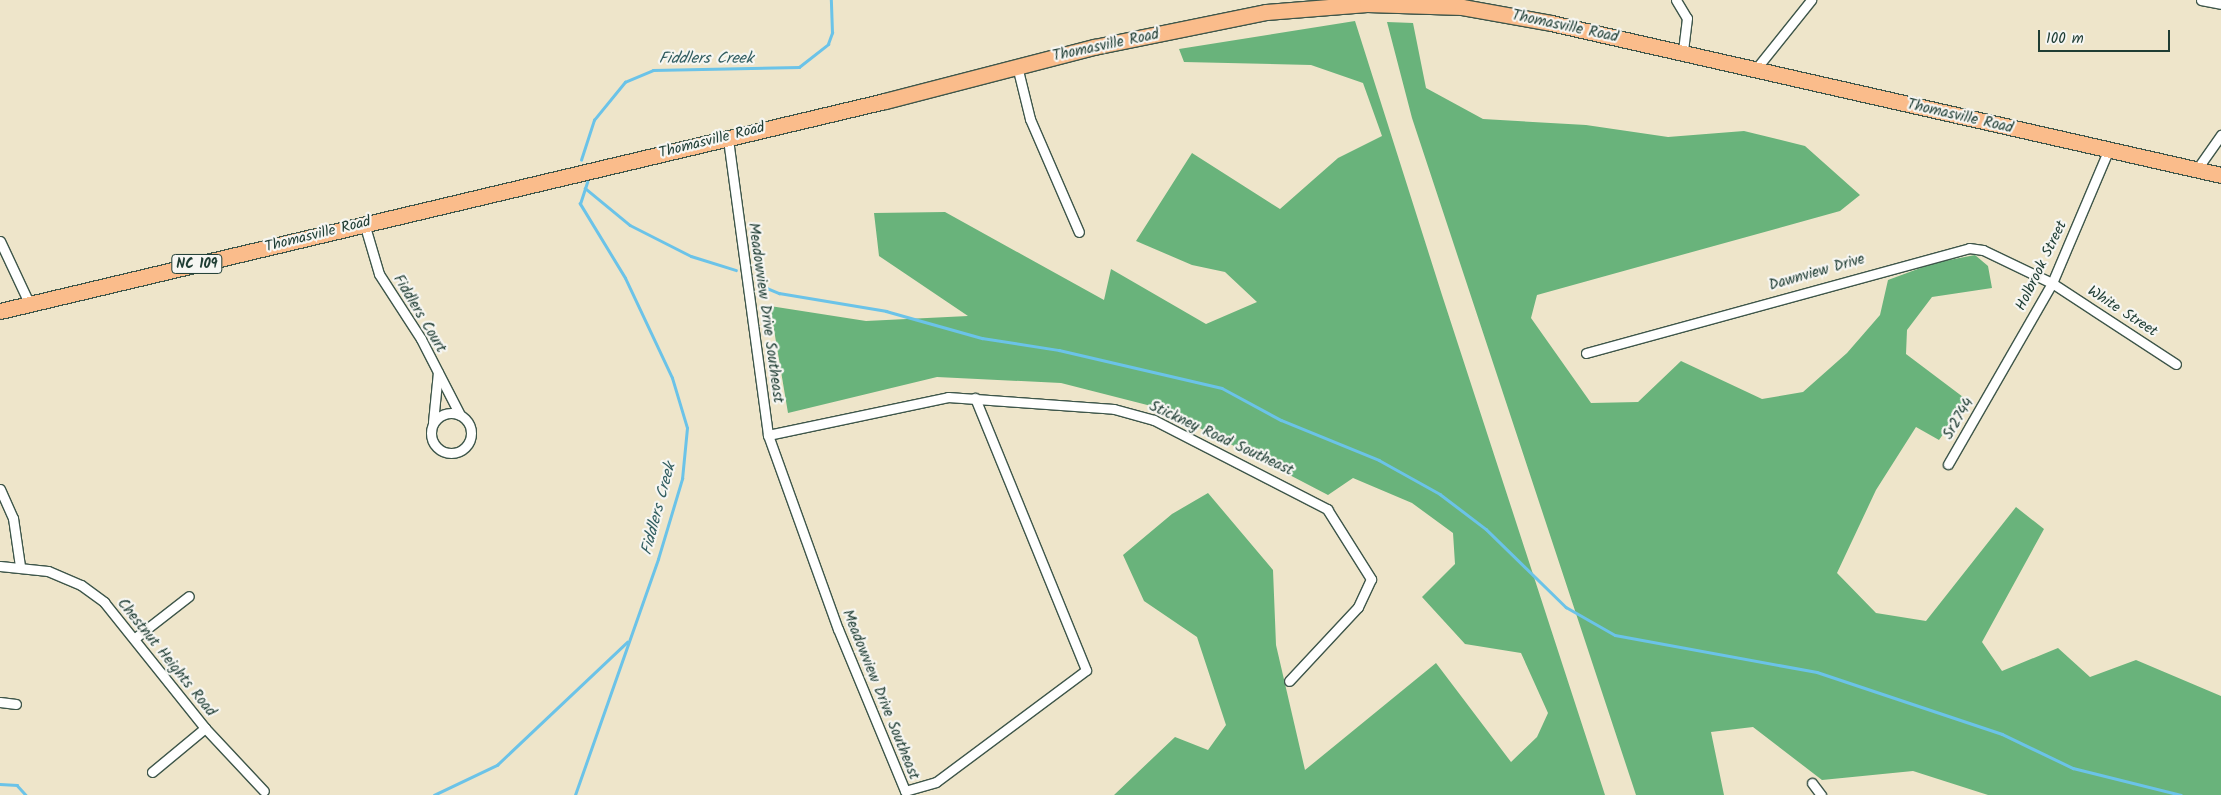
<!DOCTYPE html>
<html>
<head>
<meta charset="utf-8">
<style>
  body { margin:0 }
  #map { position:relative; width:2221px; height:795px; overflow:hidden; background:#eee5ca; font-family:Kalam,sans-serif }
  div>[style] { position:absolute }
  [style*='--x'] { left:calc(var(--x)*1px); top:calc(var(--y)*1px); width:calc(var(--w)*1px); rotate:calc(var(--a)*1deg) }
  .forest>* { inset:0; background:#69b37b }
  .stream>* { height:2.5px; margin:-1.25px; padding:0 1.25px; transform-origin:1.25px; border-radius:1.25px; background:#6bc3e8 }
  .roads { filter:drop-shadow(1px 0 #3e564a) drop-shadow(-1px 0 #3e564a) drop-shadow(0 1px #3e564a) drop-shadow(0 -1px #3e564a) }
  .minor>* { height:9px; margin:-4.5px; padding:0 4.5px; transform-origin:4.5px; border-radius:4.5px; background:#fff }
  .minor>.ring { margin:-4.5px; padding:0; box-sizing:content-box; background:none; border:9px solid #fff; border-radius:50% }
  .primary>* { height:15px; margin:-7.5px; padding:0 7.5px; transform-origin:7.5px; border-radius:7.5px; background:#fabc8b }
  span { translate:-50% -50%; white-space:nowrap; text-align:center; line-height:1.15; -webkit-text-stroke:4.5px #f6f6f2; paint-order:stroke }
  .shield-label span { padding:1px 4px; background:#f6f6f2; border:1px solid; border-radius:4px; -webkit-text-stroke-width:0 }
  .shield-label { font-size:14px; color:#1f3d34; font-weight:700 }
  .street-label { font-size:15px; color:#1f3d34 }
  .water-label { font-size:16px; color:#325e61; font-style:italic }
  .scale { position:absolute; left:2038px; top:30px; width:132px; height:22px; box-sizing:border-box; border:2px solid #1f3d34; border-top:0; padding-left:6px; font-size:15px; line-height:18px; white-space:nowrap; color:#1f3d34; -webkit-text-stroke:4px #f6f6f2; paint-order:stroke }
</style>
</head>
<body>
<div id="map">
  <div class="forest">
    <i style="clip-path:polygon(1355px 21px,1442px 295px,1605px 795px,1114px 795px,1175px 737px,1208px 750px,1226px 725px,1197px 637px,1144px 601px,1123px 555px,1172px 514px,1208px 493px,1273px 570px,1276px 645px,1305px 770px,1436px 663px,1511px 762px,1537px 737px,1548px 713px,1521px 653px,1465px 644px,1422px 597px,1455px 564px,1453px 533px,1412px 503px,1353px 478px,1328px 495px,1163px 409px,1061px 383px,937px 377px,788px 413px,770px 306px,866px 321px,968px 316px,879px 256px,874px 213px,945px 212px,1104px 300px,1111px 269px,1206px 324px,1257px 302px,1225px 272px,1192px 265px,1136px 241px,1192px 153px,1280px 209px,1338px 158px,1382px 136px,1363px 83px,1311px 65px,1184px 62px,1179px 49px)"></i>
    <i style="clip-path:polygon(1387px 22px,1413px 23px,1426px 88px,1483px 119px,1586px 125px,1668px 137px,1744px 131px,1805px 146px,1860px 195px,1840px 211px,1537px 295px,1531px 318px,1591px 403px,1638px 402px,1681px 361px,1762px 399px,1803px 392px,1847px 353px,1880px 315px,1888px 280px,1934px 263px,1975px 255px,1988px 266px,1992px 288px,1932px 297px,1907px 330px,1906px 354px,1967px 400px,1939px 440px,1916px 427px,1876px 490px,1837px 573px,1876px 613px,1926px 621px,2016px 507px,2044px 529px,1982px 642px,2002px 671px,2058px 648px,2090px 677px,2136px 660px,2221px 696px,2221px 795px,1988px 795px,1913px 771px,1822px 780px,1753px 727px,1711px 732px,1724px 795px,1636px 795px,1412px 118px)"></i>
  </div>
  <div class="stream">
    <i style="--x:581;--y:160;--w:42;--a:-72"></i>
    <i style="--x:594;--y:120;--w:49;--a:-50.8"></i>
    <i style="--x:625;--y:82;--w:30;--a:-23"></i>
    <i style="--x:653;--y:70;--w:146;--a:-1.2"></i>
    <i style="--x:799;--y:67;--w:37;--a:-38"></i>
    <i style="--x:828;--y:44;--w:12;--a:-70"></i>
    <i style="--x:832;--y:33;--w:33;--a:-92"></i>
    <i style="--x:585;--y:188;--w:58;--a:39.4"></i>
    <i style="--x:630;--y:225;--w:68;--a:26.9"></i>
    <i style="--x:691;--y:256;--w:47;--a:17.3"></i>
    <i style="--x:760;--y:285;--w:21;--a:23"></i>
    <i style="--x:779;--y:293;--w:109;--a:9.5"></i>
    <i style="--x:886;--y:311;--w:100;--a:15.7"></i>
    <i style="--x:982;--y:338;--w:78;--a:8.9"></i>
    <i style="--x:1059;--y:350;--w:167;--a:13.1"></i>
    <i style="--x:1222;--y:388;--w:67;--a:28.5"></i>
    <i style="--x:1281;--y:420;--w:106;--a:22.2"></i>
    <i style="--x:1379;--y:460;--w:70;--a:29.1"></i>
    <i style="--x:1440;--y:494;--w:58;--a:37.3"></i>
    <i style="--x:1486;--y:529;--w:112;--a:44.3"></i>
    <i style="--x:1566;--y:607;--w:56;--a:29.7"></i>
    <i style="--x:1615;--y:635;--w:205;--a:10.4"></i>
    <i style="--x:1817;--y:672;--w:195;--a:18.5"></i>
    <i style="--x:2002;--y:734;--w:79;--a:25.6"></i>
    <i style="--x:2073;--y:768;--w:111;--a:14"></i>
    <i style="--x:0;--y:784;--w:17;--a:3"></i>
    <i style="--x:17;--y:785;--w:13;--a:48"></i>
    <i style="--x:434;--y:795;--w:70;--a:-25.5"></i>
    <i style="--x:497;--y:765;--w:179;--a:-43.4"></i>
    <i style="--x:575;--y:795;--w:250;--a:-70.6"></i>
    <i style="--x:658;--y:559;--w:84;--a:-73.3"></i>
    <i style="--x:682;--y:479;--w:51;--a:-84.4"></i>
    <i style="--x:687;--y:428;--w:52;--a:-106.7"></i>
    <i style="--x:672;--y:378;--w:110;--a:-115.2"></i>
    <i style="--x:625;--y:278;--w:87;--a:-121.3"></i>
    <i style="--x:580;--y:204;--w:23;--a:-72"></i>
  </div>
  <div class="roads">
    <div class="minor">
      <i style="--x:1676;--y:0;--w:21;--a:59"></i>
      <i style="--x:1687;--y:18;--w:35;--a:97"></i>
      <i style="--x:2201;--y:0;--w:20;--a:11"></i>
      <i style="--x:1017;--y:66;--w:55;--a:76.2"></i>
      <i style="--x:1030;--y:119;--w:123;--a:66.6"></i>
      <i style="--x:1755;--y:70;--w:90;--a:-51.3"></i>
      <i style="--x:728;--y:139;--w:299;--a:82.3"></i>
      <i style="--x:768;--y:435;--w:206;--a:70.2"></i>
      <i style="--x:838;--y:629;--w:175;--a:67.5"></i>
      <i style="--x:905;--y:791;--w:32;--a:-16"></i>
      <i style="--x:936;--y:782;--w:187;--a:-36.7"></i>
      <i style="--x:1086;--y:670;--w:294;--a:-112.2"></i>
      <i style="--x:2197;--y:169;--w:42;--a:-54.8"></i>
      <i style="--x:364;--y:223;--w:53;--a:73.6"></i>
      <i style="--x:379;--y:274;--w:77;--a:57.1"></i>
      <i style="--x:421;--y:339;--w:85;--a:62.8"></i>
      <i style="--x:0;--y:241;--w:68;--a:64.9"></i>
      <i style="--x:1586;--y:353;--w:397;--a:-15.3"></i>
      <i style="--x:1969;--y:248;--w:14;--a:8"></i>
      <i style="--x:1983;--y:250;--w:76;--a:25.6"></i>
      <i style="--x:2052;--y:283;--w:148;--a:33.2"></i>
      <i class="ring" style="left:431px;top:413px;width:31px;height:31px"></i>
      <i style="--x:433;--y:422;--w:50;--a:-84.3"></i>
      <i style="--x:768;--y:435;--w:184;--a:-11.9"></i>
      <i style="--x:948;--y:397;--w:166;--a:4.1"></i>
      <i style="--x:1114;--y:409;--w:41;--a:15.4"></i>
      <i style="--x:1154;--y:420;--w:195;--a:27.2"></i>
      <i style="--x:1327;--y:509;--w:83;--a:57.8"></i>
      <i style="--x:1371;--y:579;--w:31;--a:115"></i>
      <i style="--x:1358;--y:607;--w:101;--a:133"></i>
      <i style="--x:1948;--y:464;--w:209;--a:-60.1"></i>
      <i style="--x:2052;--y:283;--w:143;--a:-67"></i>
      <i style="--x:0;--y:489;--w:32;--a:66"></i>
      <i style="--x:13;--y:518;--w:49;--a:81.7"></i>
      <i style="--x:0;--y:566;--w:48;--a:5.9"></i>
      <i style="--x:48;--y:571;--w:36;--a:23"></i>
      <i style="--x:81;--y:585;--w:29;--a:36"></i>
      <i style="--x:104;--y:602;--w:161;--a:51.3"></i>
      <i style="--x:205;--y:728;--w:86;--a:46.9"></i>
      <i style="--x:135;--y:638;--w:68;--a:-37.9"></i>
      <i style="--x:0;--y:702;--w:16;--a:7"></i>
      <i style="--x:152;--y:772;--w:69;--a:-39.7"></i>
      <i style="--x:1812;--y:783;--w:15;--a:53"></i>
    </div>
    <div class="primary">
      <i style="--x:0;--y:311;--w:910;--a:-13.35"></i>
      <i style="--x:885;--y:101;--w:216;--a:-14.5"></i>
      <i style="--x:1094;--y:47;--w:176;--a:-11.5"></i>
      <i style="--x:1266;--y:12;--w:101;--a:-4.5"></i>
      <i style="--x:1367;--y:4;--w:95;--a:1.8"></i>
      <i style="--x:1462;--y:7;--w:90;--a:10.2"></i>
      <i style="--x:1551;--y:23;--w:687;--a:12.78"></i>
    </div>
  </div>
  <div class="shield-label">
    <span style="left:197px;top:264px">NC 109</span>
  </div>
  <div class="street-label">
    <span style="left:1565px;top:27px;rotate:12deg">Thomasville Road</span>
    <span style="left:1106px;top:46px;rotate:-12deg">Thomasville Road</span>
    <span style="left:1960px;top:117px;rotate:13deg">Thomasville Road</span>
    <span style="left:712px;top:141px;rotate:-14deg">Thomasville Road</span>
    <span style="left:318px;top:235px;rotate:-14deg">Thomasville Road</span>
    <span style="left:2042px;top:266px;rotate:-64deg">Holbrook Street</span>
    <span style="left:1817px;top:273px;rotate:-16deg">Dawnview Drive</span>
    <span style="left:2122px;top:312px;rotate:33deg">White Street</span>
    <span style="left:765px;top:313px;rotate:82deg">Meadowview Drive Southeast</span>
    <span style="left:419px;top:314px;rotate:59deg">Fiddlers Court</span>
    <span style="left:1959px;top:419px;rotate:-59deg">Sr2744</span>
    <span style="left:1221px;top:439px;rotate:25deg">Stickney Road Southeast</span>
    <span style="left:166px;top:658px;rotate:51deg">Chestnut Heights Road</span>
    <span style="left:880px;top:695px;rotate:68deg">Meadowview Drive Southeast</span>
  </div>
  <div class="water-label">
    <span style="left:706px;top:59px">Fiddlers Creek</span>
    <span style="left:659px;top:509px;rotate:-75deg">Fiddlers Creek</span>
  </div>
  <div class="scale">100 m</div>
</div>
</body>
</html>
